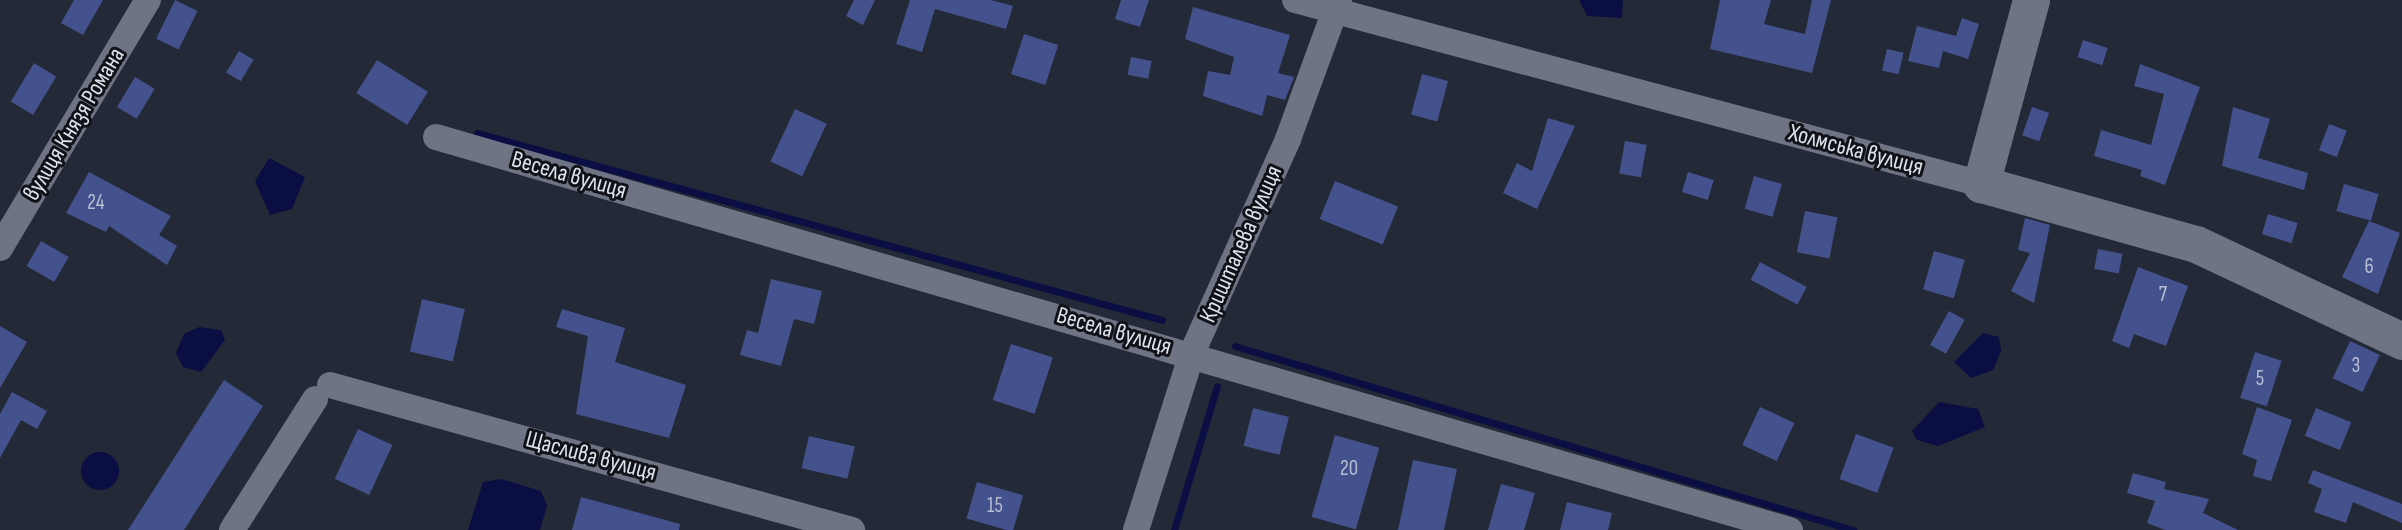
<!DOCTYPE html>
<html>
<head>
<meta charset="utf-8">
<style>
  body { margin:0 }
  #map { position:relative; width:2402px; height:530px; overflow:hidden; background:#242937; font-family:"Sofia Sans Condensed",sans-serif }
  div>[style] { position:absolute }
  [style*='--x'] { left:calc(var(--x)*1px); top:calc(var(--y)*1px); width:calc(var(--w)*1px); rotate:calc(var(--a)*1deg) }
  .water>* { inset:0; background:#0b0e42 }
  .round { border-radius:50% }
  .stream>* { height:7px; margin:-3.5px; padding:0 3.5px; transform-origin:3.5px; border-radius:3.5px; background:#0b0e42 }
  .building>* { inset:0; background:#43528c; transform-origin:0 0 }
  .street>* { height:26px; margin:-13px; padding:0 13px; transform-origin:13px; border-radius:13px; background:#6f7485 }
  .secondary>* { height:37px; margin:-18.5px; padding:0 18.5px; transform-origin:18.5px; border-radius:18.5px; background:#6f7485 }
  span { translate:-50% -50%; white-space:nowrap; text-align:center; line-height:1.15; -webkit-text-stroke:6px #101218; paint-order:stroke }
  .number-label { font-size:21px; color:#b8bed4 }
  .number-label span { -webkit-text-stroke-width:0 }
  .street-label { font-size:24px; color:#dfe2ec }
</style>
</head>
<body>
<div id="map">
  <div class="water">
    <i style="clip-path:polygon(1579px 0,1623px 0,1622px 18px,1587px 16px)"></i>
    <i style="clip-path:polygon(269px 158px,305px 177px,292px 209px,270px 215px,255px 181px)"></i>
    <i style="clip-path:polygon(199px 327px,221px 330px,225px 340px,201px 372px,183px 367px,176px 353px,184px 334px)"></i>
    <i style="clip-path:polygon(1983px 333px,1999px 337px,2001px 351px,1993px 370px,1971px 378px,1954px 362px)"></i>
    <i style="clip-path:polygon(1939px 402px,1978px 409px,1985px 427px,1938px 446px,1917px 440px,1912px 431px)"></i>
    <i class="round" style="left:81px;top:452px;width:38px;height:38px"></i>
    <i style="clip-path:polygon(501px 479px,541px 491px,547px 506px,540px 530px,468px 530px,483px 482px)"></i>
  </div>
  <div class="stream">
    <i style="--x:477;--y:133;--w:710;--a:15.27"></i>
    <i style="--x:1235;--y:346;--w:645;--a:16.58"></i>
    <i style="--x:1174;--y:530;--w:150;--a:-73.4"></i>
  </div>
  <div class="building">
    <i style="clip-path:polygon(74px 0,103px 0,83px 35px,61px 23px)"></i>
    <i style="left:175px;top:0;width:25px;height:43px;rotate:26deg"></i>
    <i style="clip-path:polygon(854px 0,875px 0,863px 25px,846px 16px)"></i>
    <i style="clip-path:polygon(910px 0,991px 0,1013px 6px,1006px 29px,935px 9px,922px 52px,896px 44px)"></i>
    <i style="clip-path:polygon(1121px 0,1149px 0,1140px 27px,1115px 19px)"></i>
    <i style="clip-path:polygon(1720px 0,1771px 0,1764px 24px,1805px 34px,1812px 0,1831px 0,1812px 73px,1710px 49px)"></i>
    <i style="clip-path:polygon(1193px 7px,1290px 35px,1278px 73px,1294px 77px,1285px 100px,1267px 95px,1262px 116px,1203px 96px,1208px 71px,1230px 75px,1234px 57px,1185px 39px)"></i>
    <i style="clip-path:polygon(1962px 18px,1979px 24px,1968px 59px,1943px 51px,1939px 68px,1908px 61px,1917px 26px,1956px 36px)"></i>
    <i style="left:1024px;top:34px;width:36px;height:42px;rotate:18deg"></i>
    <i style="left:2083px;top:40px;width:26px;height:18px;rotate:18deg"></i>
    <i style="left:1887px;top:49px;width:17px;height:22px;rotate:13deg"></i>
    <i style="left:239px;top:51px;width:17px;height:25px;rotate:31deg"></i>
    <i style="left:1131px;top:57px;width:21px;height:18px;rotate:11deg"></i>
    <i style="left:377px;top:60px;width:60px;height:39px;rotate:32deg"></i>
    <i style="left:34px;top:63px;width:26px;height:45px;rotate:31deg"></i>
    <i style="clip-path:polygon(2140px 64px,2200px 87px,2165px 185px,2140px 176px,2142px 170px,2094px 156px,2101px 130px,2151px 145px,2164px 94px,2134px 86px)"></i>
    <i style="left:1422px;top:74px;width:27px;height:42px;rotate:15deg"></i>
    <i style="left:135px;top:77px;width:23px;height:35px;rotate:31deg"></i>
    <i style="left:2032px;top:107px;width:18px;height:30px;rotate:19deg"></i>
    <i style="clip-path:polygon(2233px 107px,2270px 119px,2258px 158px,2308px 173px,2304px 190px,2222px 166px)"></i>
    <i style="left:795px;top:109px;width:35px;height:58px;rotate:25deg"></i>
    <i style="clip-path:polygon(1548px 118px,1575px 126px,1537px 209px,1503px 193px,1517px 163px,1532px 171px)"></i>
    <i style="left:2329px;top:124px;width:19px;height:28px;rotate:21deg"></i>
    <i style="left:1625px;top:141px;width:22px;height:33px;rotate:10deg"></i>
    <i style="clip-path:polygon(89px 172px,171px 216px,159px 235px,177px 246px,167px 265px,109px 226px,106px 232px,66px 213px)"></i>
    <i style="left:1688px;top:172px;width:27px;height:21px;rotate:17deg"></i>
    <i style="left:1754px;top:176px;width:29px;height:34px;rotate:16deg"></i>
    <i style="left:1335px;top:181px;width:68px;height:41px;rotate:22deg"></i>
    <i style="left:2344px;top:184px;width:36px;height:28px;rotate:16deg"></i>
    <i style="left:1805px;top:211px;width:33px;height:42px;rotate:11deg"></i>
    <i style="left:2268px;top:214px;width:31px;height:21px;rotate:17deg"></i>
    <i style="clip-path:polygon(2025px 218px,2050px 225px,2034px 303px,2011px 291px,2030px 253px,2018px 250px)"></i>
    <i style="clip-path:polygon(2369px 221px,2400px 233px,2378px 294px,2342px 277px)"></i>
    <i style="left:41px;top:241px;width:32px;height:29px;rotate:30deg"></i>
    <i style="left:2098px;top:249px;width:25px;height:20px;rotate:11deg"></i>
    <i style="left:1934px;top:251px;width:32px;height:40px;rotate:16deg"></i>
    <i style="left:1760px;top:262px;width:53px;height:20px;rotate:28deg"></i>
    <i style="clip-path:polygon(2138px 267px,2188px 286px,2166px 346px,2134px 334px,2129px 348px,2112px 341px)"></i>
    <i style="clip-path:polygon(771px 279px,822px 291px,814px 324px,794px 319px,781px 366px,740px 355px,747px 330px,758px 333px)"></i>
    <i style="left:422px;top:299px;width:44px;height:54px;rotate:13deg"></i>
    <i style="clip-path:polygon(562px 309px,625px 328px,615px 362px,686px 385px,669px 438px,576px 414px,588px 336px,556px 327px)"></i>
    <i style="left:1949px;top:311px;width:18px;height:39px;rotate:29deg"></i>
    <i style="clip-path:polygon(0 326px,27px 342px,0 388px)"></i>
    <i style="left:2350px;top:341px;width:33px;height:41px;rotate:25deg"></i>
    <i style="left:1011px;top:344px;width:44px;height:59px;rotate:18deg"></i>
    <i style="left:2255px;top:352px;width:28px;height:48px;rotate:18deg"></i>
    <i style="clip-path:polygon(224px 380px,263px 406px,184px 530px,128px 530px)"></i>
    <i style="clip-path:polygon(12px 392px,47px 411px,37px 429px,21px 420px,0 458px,0 414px)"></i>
    <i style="left:1760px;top:407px;width:38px;height:42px;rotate:25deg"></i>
    <i style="clip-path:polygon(2257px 407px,2292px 420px,2271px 481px,2253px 476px,2257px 460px,2242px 454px)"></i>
    <i style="left:1253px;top:408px;width:37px;height:39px;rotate:14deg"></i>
    <i style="left:2316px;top:408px;width:38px;height:30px;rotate:22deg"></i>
    <i style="left:358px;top:429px;width:38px;height:55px;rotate:25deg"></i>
    <i style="left:1856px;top:434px;width:40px;height:48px;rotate:20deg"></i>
    <i style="left:1335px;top:435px;width:46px;height:85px;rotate:16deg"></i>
    <i style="left:809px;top:436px;width:47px;height:33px;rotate:13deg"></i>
    <i style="clip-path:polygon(1413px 460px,1457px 469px,1444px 530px,1398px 530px)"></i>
    <i style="clip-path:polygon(2313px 470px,2402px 504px,2402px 523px,2353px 502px,2346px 523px,2314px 512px,2322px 489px,2308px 483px)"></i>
    <i style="clip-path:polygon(2133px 473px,2166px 482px,2164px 489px,2209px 499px,2203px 513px,2238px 530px,2165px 530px,2147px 523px,2155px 501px,2127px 493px)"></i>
    <i style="left:977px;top:482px;width:48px;height:38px;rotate:16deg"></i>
    <i style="clip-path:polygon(1501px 484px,1535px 493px,1524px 530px,1488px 530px)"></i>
    <i style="clip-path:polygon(581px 497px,680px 524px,679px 530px,572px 530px)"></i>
    <i style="clip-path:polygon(1567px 502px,1612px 513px,1608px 530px,1560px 530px)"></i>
  </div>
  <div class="street">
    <i style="--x:1295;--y:0;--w:710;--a:15.01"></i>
    <i style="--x:436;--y:137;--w:1410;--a:16.19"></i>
    <i style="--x:0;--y:248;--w:289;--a:-59.2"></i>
    <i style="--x:330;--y:385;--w:542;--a:15.52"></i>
    <i style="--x:232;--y:530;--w:155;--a:-57.6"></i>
    <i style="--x:1136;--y:530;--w:186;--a:-72.4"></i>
    <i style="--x:1192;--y:353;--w:235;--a:-65.8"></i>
    <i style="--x:1288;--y:139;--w:148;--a:-69.9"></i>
  </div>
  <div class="secondary">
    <i style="--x:2031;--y:0;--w:191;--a:105.2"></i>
    <i style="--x:1981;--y:184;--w:223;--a:15.6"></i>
    <i style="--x:2196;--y:244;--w:228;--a:25.2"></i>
  </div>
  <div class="number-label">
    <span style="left:96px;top:203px">24</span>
    <span style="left:2369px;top:267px">6</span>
    <span style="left:2163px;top:295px">7</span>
    <span style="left:2356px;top:366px">3</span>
    <span style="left:2260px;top:379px">5</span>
    <span style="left:1349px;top:469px">20</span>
    <span style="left:995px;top:506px">15</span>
  </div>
  <div class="street-label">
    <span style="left:74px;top:124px;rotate:-59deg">вулиця Князя Романа</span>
    <span style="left:1856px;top:150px;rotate:15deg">Холмська вулиця</span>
    <span style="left:569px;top:175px;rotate:16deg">Весела вулиця</span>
    <span style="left:1241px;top:244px;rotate:-66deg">Кришталева вулиця</span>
    <span style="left:1114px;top:331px;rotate:16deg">Весела вулиця</span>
    <span style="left:591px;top:456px;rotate:15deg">Щаслива вулиця</span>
  </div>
</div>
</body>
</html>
